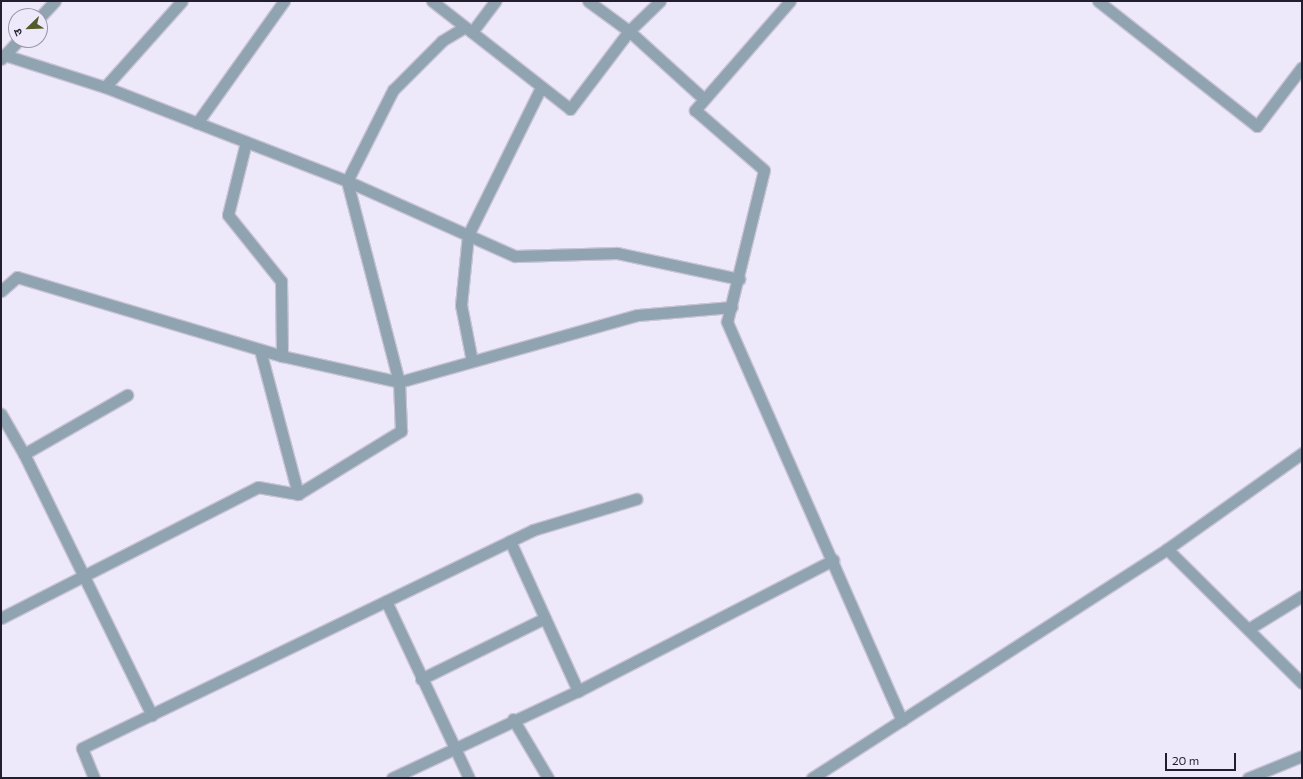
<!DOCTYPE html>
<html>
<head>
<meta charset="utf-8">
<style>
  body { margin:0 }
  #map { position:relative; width:1303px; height:779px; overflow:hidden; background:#ede8fa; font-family:Commissioner,"Noto Sans Devanagari",sans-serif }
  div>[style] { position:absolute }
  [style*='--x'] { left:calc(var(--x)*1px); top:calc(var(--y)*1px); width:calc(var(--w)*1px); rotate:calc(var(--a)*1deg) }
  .roads { filter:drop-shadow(1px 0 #c9c4d5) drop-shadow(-1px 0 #c9c4d5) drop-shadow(0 1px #c9c4d5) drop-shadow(0 -1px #c9c4d5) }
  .minor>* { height:11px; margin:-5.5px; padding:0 5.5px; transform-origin:5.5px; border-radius:5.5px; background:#90a3b0 }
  span { translate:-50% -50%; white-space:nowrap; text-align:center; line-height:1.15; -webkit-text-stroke:4px #ede8fa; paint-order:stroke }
  .frame { position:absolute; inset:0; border:2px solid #231e2f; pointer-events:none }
  .north { position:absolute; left:8px; top:8px; width:40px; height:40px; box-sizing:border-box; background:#ede8fa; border:1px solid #9c97a9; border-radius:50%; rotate:247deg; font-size:11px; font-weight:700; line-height:16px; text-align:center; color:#231e2f }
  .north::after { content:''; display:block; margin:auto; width:14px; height:18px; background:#535c2b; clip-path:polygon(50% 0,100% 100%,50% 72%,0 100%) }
  .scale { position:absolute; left:1165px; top:753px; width:71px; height:18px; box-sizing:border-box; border:2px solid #231e2f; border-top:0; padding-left:5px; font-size:12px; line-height:14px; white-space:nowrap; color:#231e2f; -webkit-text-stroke:3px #ede8fa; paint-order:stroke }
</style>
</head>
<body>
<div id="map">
  <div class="roads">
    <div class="minor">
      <i style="--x:432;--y:1;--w:175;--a:38"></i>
      <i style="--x:570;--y:109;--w:98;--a:-52.9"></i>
      <i style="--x:629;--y:31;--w:43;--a:-44.1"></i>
      <i style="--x:588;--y:1;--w:51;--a:36.2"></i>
      <i style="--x:629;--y:31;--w:101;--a:42.2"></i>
      <i style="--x:790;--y:1;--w:145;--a:131.1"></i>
      <i style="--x:695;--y:110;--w:91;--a:41"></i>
      <i style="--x:764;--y:170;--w:156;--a:103.7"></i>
      <i style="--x:727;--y:322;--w:435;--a:66.3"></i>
      <i style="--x:1098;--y:1;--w:202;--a:38.2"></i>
      <i style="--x:1257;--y:126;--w:74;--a:-52.7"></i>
      <i style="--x:40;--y:17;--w:22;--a:-47"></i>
      <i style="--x:465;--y:27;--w:27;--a:149"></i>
      <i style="--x:442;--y:41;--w:69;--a:135"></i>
      <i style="--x:393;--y:90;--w:102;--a:116.8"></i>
      <i style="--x:347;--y:181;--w:184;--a:24.1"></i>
      <i style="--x:515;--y:256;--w:102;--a:-1.7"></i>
      <i style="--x:617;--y:253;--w:125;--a:12"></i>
      <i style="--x:472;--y:32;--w:39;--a:-53"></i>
      <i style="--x:1;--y:59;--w:26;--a:-47"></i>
      <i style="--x:105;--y:87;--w:115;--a:-48.2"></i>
      <i style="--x:197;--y:123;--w:150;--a:-54.5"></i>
      <i style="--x:246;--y:142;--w:75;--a:103.9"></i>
      <i style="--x:228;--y:215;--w:85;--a:51.2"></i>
      <i style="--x:281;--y:281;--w:75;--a:89.2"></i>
      <i style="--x:1;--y:291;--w:21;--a:-41"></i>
      <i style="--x:17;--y:277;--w:277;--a:16.6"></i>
      <i style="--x:282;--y:356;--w:120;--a:12.5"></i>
      <i style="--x:399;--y:382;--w:248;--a:-15.7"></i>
      <i style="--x:638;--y:315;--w:94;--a:-4.9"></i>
      <i style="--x:260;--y:350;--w:149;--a:75.2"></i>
      <i style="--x:472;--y:361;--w:57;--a:-101.1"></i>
      <i style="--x:461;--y:305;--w:70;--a:-84.3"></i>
      <i style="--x:468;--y:235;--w:165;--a:-63.7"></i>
      <i style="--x:1;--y:414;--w:46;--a:60.1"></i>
      <i style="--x:24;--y:454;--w:291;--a:63.9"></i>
      <i style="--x:24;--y:454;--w:119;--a:-29.8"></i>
      <i style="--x:510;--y:541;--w:165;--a:65.6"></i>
      <i style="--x:1167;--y:549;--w:190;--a:44.8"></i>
      <i style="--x:386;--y:601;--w:195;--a:64.9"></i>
      <i style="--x:1;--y:618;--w:288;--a:-27"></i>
      <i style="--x:258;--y:487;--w:41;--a:9.9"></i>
      <i style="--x:298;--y:494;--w:121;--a:-31.5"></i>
      <i style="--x:401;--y:431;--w:49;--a:-92.3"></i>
      <i style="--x:399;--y:382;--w:208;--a:-104.5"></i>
      <i style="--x:347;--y:181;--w:260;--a:-158.8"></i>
      <i style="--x:105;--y:87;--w:105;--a:-162.3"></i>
      <i style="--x:1250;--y:628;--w:61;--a:-31.6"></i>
      <i style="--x:421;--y:679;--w:138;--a:-26.2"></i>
      <i style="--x:513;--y:719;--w:69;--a:59.3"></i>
      <i style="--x:94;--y:778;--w:32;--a:-112"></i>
      <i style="--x:82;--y:748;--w:501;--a:-25.8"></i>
      <i style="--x:533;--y:530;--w:108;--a:-16.8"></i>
      <i style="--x:392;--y:778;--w:205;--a:-25.1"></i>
      <i style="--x:578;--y:691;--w:287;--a:-27.2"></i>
      <i style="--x:812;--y:778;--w:422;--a:-32.8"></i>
      <i style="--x:1167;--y:549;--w:166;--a:-35.4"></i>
      <i style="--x:1248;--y:778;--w:58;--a:-22.2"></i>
    </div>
  </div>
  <div class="frame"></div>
  <div class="north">उ</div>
  <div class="scale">20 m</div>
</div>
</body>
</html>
